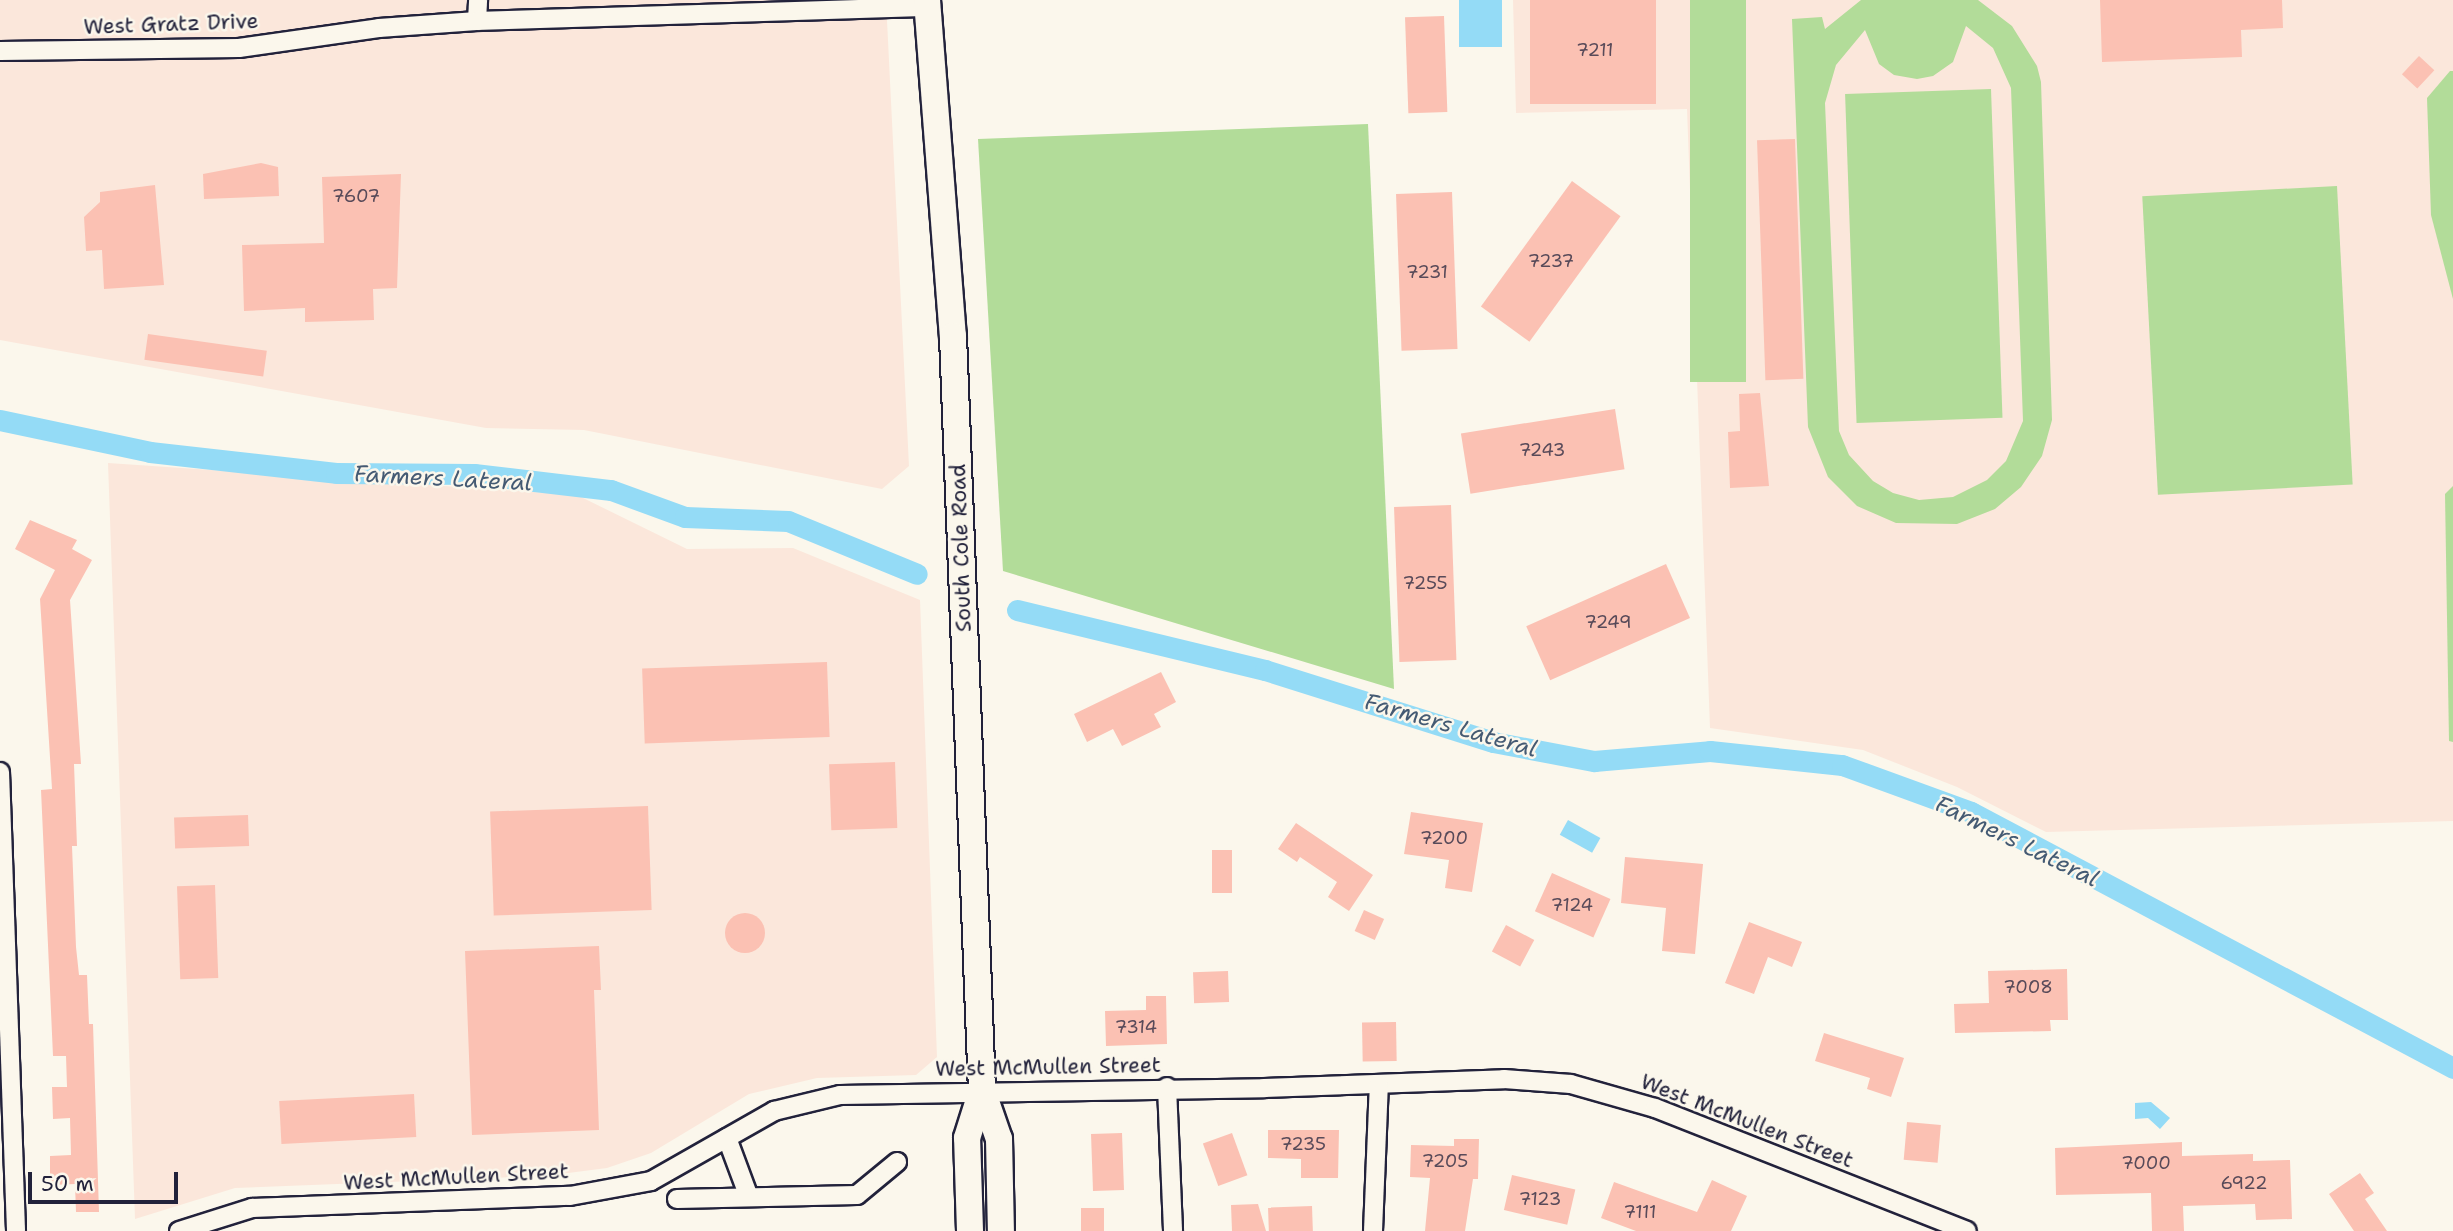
<!DOCTYPE html>
<html>
<head>
<meta charset="utf-8">
<style>
  body { margin:0 }
  #map { position:relative; width:2453px; height:1231px; overflow:hidden; background:#fbf7ec; font-family:"Shantell Sans",sans-serif }
  div>[style] { position:absolute }
  [style*='--x'] { left:calc(var(--x)*1px); top:calc(var(--y)*1px); width:calc(var(--w)*1px); rotate:calc(var(--a)*1deg) }
  .built>* { inset:0; background:#fbe7db }
  .green>* { inset:0; background:#b2dc99; transform-origin:0 0 }
  .water>* { inset:0; background:#94dbf6; transform-origin:0 0 }
  .canal>* { height:21px; margin:-10.5px; padding:0 10.5px; transform-origin:10.5px; border-radius:10.5px; background:#94dbf6 }
  .building>* { inset:0; background:#fbc1b3; transform-origin:0 0 }
  .round { border-radius:50% }
  .roads { filter:drop-shadow(2px 0 #22223b) drop-shadow(-2px 0 #22223b) drop-shadow(0 2px #22223b) drop-shadow(0 -2px #22223b) }
  .minor>* { height:18px; margin:-9px; padding:0 9px; transform-origin:9px; border-radius:9px; background:#fbf7ec }
  .primary>* { height:26px; margin:-13px; padding:0 13px; transform-origin:13px; border-radius:13px; background:#fbf7ec }
  span { translate:-50% -50%; white-space:nowrap; text-align:center; line-height:1.15; -webkit-text-stroke:5px #fbf7ec; paint-order:stroke }
  .number-label { font-size:18px; color:#584a59 }
  .number-label span { -webkit-text-stroke-width:0 }
  .street-label { font-size:21px; color:#22223b }
  .water-label { font-size:23px; color:#445a73; font-style:italic }
  .scale { position:absolute; left:28px; top:1172px; width:150px; height:32px; box-sizing:border-box; border:4px solid #22223b; border-top:0; padding-left:9px; font-size:21px; line-height:24px; white-space:nowrap; color:#22223b; -webkit-text-stroke:5px #fbf7ec; paint-order:stroke }
</style>
</head>
<body>
<div id="map">
  <div class="built">
    <i style="clip-path:polygon(0 0,886px 0,909px 466px,882px 489px,584px 430px,486px 428px,0 340px)"></i>
    <i style="clip-path:polygon(1513px 0,2453px 0,2453px 821px,2046px 832px,1957px 787px,1863px 750px,1710px 728px,1687px 109px,1516px 113px)"></i>
    <i style="clip-path:polygon(108px 463px,577px 495px,687px 549px,793px 548px,920px 600px,937px 1057px,916px 1075px,817px 1078px,749px 1094px,651px 1153px,607px 1168px,545px 1176px,235px 1188px,135px 1219px)"></i>
  </div>
  <div class="green">
    <i style="left:1690px;top:0;width:56px;height:382px"></i>
    <i style="clip-path:polygon(evenodd,1861px 0,1978px 0,2012px 26px,2037px 66px,2041px 82px,2052px 420px,2042px 456px,2021px 487px,1995px 509px,1957px 524px,1896px 523px,1857px 506px,1828px 477px,1808px 427px,1792px 19px,1822px 17px,1825px 29px,1861px 0,1966px 26px,1993px 48px,2011px 88px,2023px 421px,2006px 461px,1987px 480px,1953px 497px,1919px 500px,1893px 493px,1873px 481px,1849px 455px,1839px 431px,1825px 103px,1836px 65px,1865px 30px,1879px 64px,1894px 75px,1917px 79px,1933px 76px,1953px 62px,1966px 26px)"></i>
    <i style="clip-path:polygon(2450px 71px,2453px 71px,2453px 299px,2431px 215px,2427px 98px)"></i>
    <i style="left:1991px;top:89px;width:329px;height:146px;rotate:88deg"></i>
    <i style="clip-path:polygon(1368px 124px,1394px 689px,1003px 571px,978px 139px)"></i>
    <i style="left:2337px;top:186px;width:299px;height:195px;rotate:87deg"></i>
    <i style="clip-path:polygon(2453px 486px,2453px 742px,2449px 741px,2445px 494px)"></i>
  </div>
  <div class="water">
    <i style="left:1459px;top:0;width:43px;height:47px"></i>
    <i style="left:1568px;top:820px;width:37px;height:17px;rotate:29deg"></i>
    <i style="clip-path:polygon(2151px 1102px,2170px 1118px,2160px 1129px,2148px 1118px,2135px 1119px,2135px 1103px)"></i>
  </div>
  <div class="canal">
    <i style="--x:0;--y:420;--w:153;--a:12"></i>
    <i style="--x:150;--y:452;--w:187;--a:6.4"></i>
    <i style="--x:336;--y:473;--w:138;--a:0.4"></i>
    <i style="--x:474;--y:474;--w:138;--a:6.7"></i>
    <i style="--x:611;--y:490;--w:79;--a:20"></i>
    <i style="--x:685;--y:517;--w:103;--a:2.2"></i>
    <i style="--x:788;--y:521;--w:139;--a:22.3"></i>
    <i style="--x:1017;--y:610;--w:255;--a:13.6"></i>
    <i style="--x:1265;--y:670;--w:239;--a:17.5"></i>
    <i style="--x:1493;--y:742;--w:103;--a:10.7"></i>
    <i style="--x:1594;--y:761;--w:116;--a:-4.9"></i>
    <i style="--x:1710;--y:751;--w:133;--a:6.1"></i>
    <i style="--x:1842;--y:765;--w:137;--a:20"></i>
    <i style="--x:1971;--y:812;--w:546;--a:27.97"></i>
  </div>
  <div class="building">
    <i style="left:1530px;top:0;width:126px;height:104px"></i>
    <i style="clip-path:polygon(2100px 0,2282px 0,2283px 28px,2241px 30px,2242px 57px,2102px 62px)"></i>
    <i style="left:1444px;top:16px;width:96px;height:39px;rotate:88deg"></i>
    <i style="left:2419px;top:56px;width:21px;height:25px;rotate:43deg"></i>
    <i style="left:1795px;top:139px;width:240px;height:38px;rotate:88deg"></i>
    <i style="clip-path:polygon(261px 163px,278px 167px,279px 196px,204px 199px,203px 174px)"></i>
    <i style="clip-path:polygon(401px 174px,397px 288px,373px 289px,374px 320px,305px 322px,305px 308px,244px 311px,242px 245px,324px 243px,322px 177px)"></i>
    <i style="left:1572px;top:181px;width:60px;height:155px;rotate:36deg"></i>
    <i style="clip-path:polygon(155px 185px,164px 285px,104px 289px,102px 250px,86px 251px,84px 217px,100px 202px,100px 192px)"></i>
    <i style="left:1452px;top:192px;width:157px;height:56px;rotate:88deg"></i>
    <i style="left:148px;top:334px;width:120px;height:26px;rotate:8deg"></i>
    <i style="clip-path:polygon(1760px 393px,1769px 486px,1730px 488px,1728px 432px,1740px 431px,1739px 394px)"></i>
    <i style="left:1615px;top:409px;width:61px;height:156px;rotate:81deg"></i>
    <i style="left:1451px;top:505px;width:155px;height:57px;rotate:88deg"></i>
    <i style="clip-path:polygon(30px 520px,77px 540px,72px 549px,92px 560px,70px 600px,81px 764px,74px 764px,77px 846px,72px 846px,76px 947px,79px 975px,87px 975px,89px 1024px,93px 1024px,99px 1212px,76px 1212px,75px 1184px,50px 1185px,50px 1156px,71px 1155px,70px 1118px,53px 1119px,52px 1087px,67px 1087px,66px 1056px,53px 1056px,41px 790px,52px 789px,40px 599px,55px 570px,15px 549px)"></i>
    <i style="left:1666px;top:564px;width:59px;height:153px;rotate:66deg"></i>
    <i style="left:827px;top:662px;width:75px;height:185px;rotate:88deg"></i>
    <i style="clip-path:polygon(1161px 672px,1176px 702px,1154px 714px,1161px 727px,1122px 746px,1113px 729px,1087px 742px,1074px 714px)"></i>
    <i style="left:895px;top:762px;width:66px;height:66px;rotate:88deg"></i>
    <i style="left:648px;top:806px;width:104px;height:158px;rotate:88deg"></i>
    <i style="clip-path:polygon(1411px 812px,1483px 823px,1472px 892px,1445px 888px,1449px 860px,1404px 854px)"></i>
    <i style="left:248px;top:815px;width:31px;height:74px;rotate:88deg"></i>
    <i style="clip-path:polygon(1296px 823px,1373px 875px,1349px 911px,1328px 897px,1337px 882px,1300px 857px,1297px 862px,1278px 849px)"></i>
    <i style="left:1212px;top:850px;width:20px;height:43px"></i>
    <i style="clip-path:polygon(1625px 857px,1703px 864px,1695px 954px,1662px 951px,1666px 908px,1621px 903px)"></i>
    <i style="left:1552px;top:873px;width:64px;height:42px;rotate:24deg"></i>
    <i style="left:215px;top:885px;width:93px;height:38px;rotate:88deg"></i>
    <i style="left:1364px;top:910px;width:22px;height:23px;rotate:24deg"></i>
    <i class="round" style="left:725px;top:913px;width:40px;height:40px"></i>
    <i style="clip-path:polygon(1749px 922px,1802px 942px,1792px 967px,1768px 957px,1754px 994px,1725px 983px)"></i>
    <i style="left:1506px;top:925px;width:32px;height:30px;rotate:28deg"></i>
    <i style="clip-path:polygon(599px 946px,601px 990px,594px 990px,599px 1130px,472px 1135px,465px 951px)"></i>
    <i style="clip-path:polygon(2067px 969px,2068px 1020px,2050px 1020px,2051px 1031px,1955px 1033px,1954px 1004px,1989px 1003px,1988px 971px)"></i>
    <i style="left:1228px;top:971px;width:31px;height:35px;rotate:88deg"></i>
    <i style="clip-path:polygon(1146px 996px,1166px 996px,1167px 1044px,1106px 1046px,1105px 1011px,1146px 1010px)"></i>
    <i style="left:1396px;top:1022px;width:39px;height:34px;rotate:89deg"></i>
    <i style="clip-path:polygon(1824px 1033px,1904px 1058px,1891px 1097px,1867px 1089px,1870px 1078px,1815px 1061px)"></i>
    <i style="left:414px;top:1094px;width:43px;height:135px;rotate:87deg"></i>
    <i style="left:1907px;top:1122px;width:34px;height:38px;rotate:5deg"></i>
    <i style="clip-path:polygon(1268px 1130px,1339px 1130px,1338px 1178px,1301px 1178px,1301px 1159px,1268px 1158px)"></i>
    <i style="left:1122px;top:1133px;width:57px;height:31px;rotate:88deg"></i>
    <i style="left:1232px;top:1133px;width:45px;height:31px;rotate:70deg"></i>
    <i style="clip-path:polygon(1454px 1139px,1479px 1139px,1478px 1179px,1473px 1179px,1465px 1231px,1425px 1231px,1430px 1178px,1410px 1177px,1411px 1145px,1454px 1146px)"></i>
    <i style="clip-path:polygon(2182px 1142px,2182px 1156px,2253px 1154px,2253px 1161px,2290px 1160px,2292px 1219px,2256px 1220px,2255px 1204px,2183px 1206px,2184px 1231px,2152px 1231px,2151px 1193px,2056px 1195px,2055px 1148px)"></i>
    <i style="clip-path:polygon(2360px 1173px,2374px 1193px,2365px 1199px,2387px 1231px,2354px 1231px,2329px 1194px)"></i>
    <i style="left:1512px;top:1175px;width:65px;height:36px;rotate:13deg"></i>
    <i style="clip-path:polygon(1712px 1180px,1747px 1196px,1731px 1231px,1636px 1231px,1601px 1218px,1614px 1182px,1697px 1212px)"></i>
    <i style="clip-path:polygon(1258px 1204px,1266px 1231px,1232px 1231px,1231px 1205px)"></i>
    <i style="left:1312px;top:1206px;width:25px;height:44px;rotate:88deg"></i>
    <i style="left:1081px;top:1208px;width:23px;height:23px"></i>
  </div>
  <div class="roads">
    <div class="minor">
      <i style="--x:477;--y:21;--w:21;--a:-87"></i>
      <i style="--x:0;--y:51;--w:239;--a:-0.7"></i>
      <i style="--x:239;--y:48;--w:141;--a:-8.1"></i>
      <i style="--x:379;--y:28;--w:98;--a:-4.1"></i>
      <i style="--x:477;--y:21;--w:453;--a:-1.8"></i>
      <i style="--x:0;--y:772;--w:459;--a:88"></i>
      <i style="--x:1167;--y:1087;--w:144;--a:87.6"></i>
      <i style="--x:727;--y:1138;--w:63;--a:69.6"></i>
      <i style="--x:677;--y:1199;--w:180;--a:-1.3"></i>
      <i style="--x:857;--y:1195;--w:52;--a:-39.5"></i>
      <i style="--x:179;--y:1231;--w:77;--a:-17.5"></i>
      <i style="--x:252;--y:1208;--w:318;--a:-2.2"></i>
      <i style="--x:570;--y:1196;--w:82;--a:-10.5"></i>
      <i style="--x:651;--y:1181;--w:142;--a:-29.6"></i>
      <i style="--x:774;--y:1111;--w:68;--a:-13.6"></i>
      <i style="--x:840;--y:1095;--w:424;--a:-0.9"></i>
      <i style="--x:1264;--y:1088;--w:240;--a:-2.1"></i>
      <i style="--x:1504;--y:1079;--w:67;--a:4.3"></i>
      <i style="--x:1571;--y:1084;--w:87;--a:15.9"></i>
      <i style="--x:1655;--y:1108;--w:335;--a:21.5"></i>
      <i style="--x:1373;--y:1231;--w:147;--a:-87.7"></i>
    </div>
    <div class="primary">
      <i style="--x:927;--y:0;--w:337;--a:85.6"></i>
      <i style="--x:953;--y:336;--w:755;--a:87.8"></i>
      <i style="--x:982;--y:1090;--w:52;--a:70.9"></i>
      <i style="--x:999;--y:1139;--w:92;--a:88.8"></i>
      <i style="--x:970;--y:1231;--w:93;--a:-91.8"></i>
      <i style="--x:967;--y:1138;--w:50;--a:-72.6"></i>
    </div>
  </div>
  <div class="number-label">
    <span style="left:1595px;top:50px">7211</span>
    <span style="left:356px;top:196px">7607</span>
    <span style="left:1551px;top:261px">7237</span>
    <span style="left:1427px;top:272px">7231</span>
    <span style="left:1542px;top:450px">7243</span>
    <span style="left:1425px;top:583px">7255</span>
    <span style="left:1608px;top:622px">7249</span>
    <span style="left:1444px;top:838px">7200</span>
    <span style="left:1572px;top:905px">7124</span>
    <span style="left:2028px;top:987px">7008</span>
    <span style="left:1136px;top:1027px">7314</span>
    <span style="left:1303px;top:1144px">7235</span>
    <span style="left:1445px;top:1161px">7205</span>
    <span style="left:2146px;top:1163px">7000</span>
    <span style="left:2244px;top:1183px">6922</span>
    <span style="left:1540px;top:1199px">7123</span>
    <span style="left:1640px;top:1212px">7111</span>
  </div>
  <div class="street-label">
    <span style="left:171px;top:24px;rotate:-2deg">West Gratz Drive</span>
    <span style="left:961px;top:548px;rotate:-92deg">South Cole Road</span>
    <span style="left:1048px;top:1067px;rotate:-1deg">West McMullen Street</span>
    <span style="left:1747px;top:1121px;rotate:21deg">West McMullen Street</span>
    <span style="left:456px;top:1177px;rotate:-3deg">West McMullen Street</span>
  </div>
  <div class="water-label">
    <span style="left:443px;top:478px;rotate:3deg">Farmers Lateral</span>
    <span style="left:1451px;top:725px;rotate:16deg">Farmers Lateral</span>
    <span style="left:2017px;top:841px;rotate:26deg">Farmers Lateral</span>
  </div>
  <div class="scale">50 m</div>
</div>
</body>
</html>
